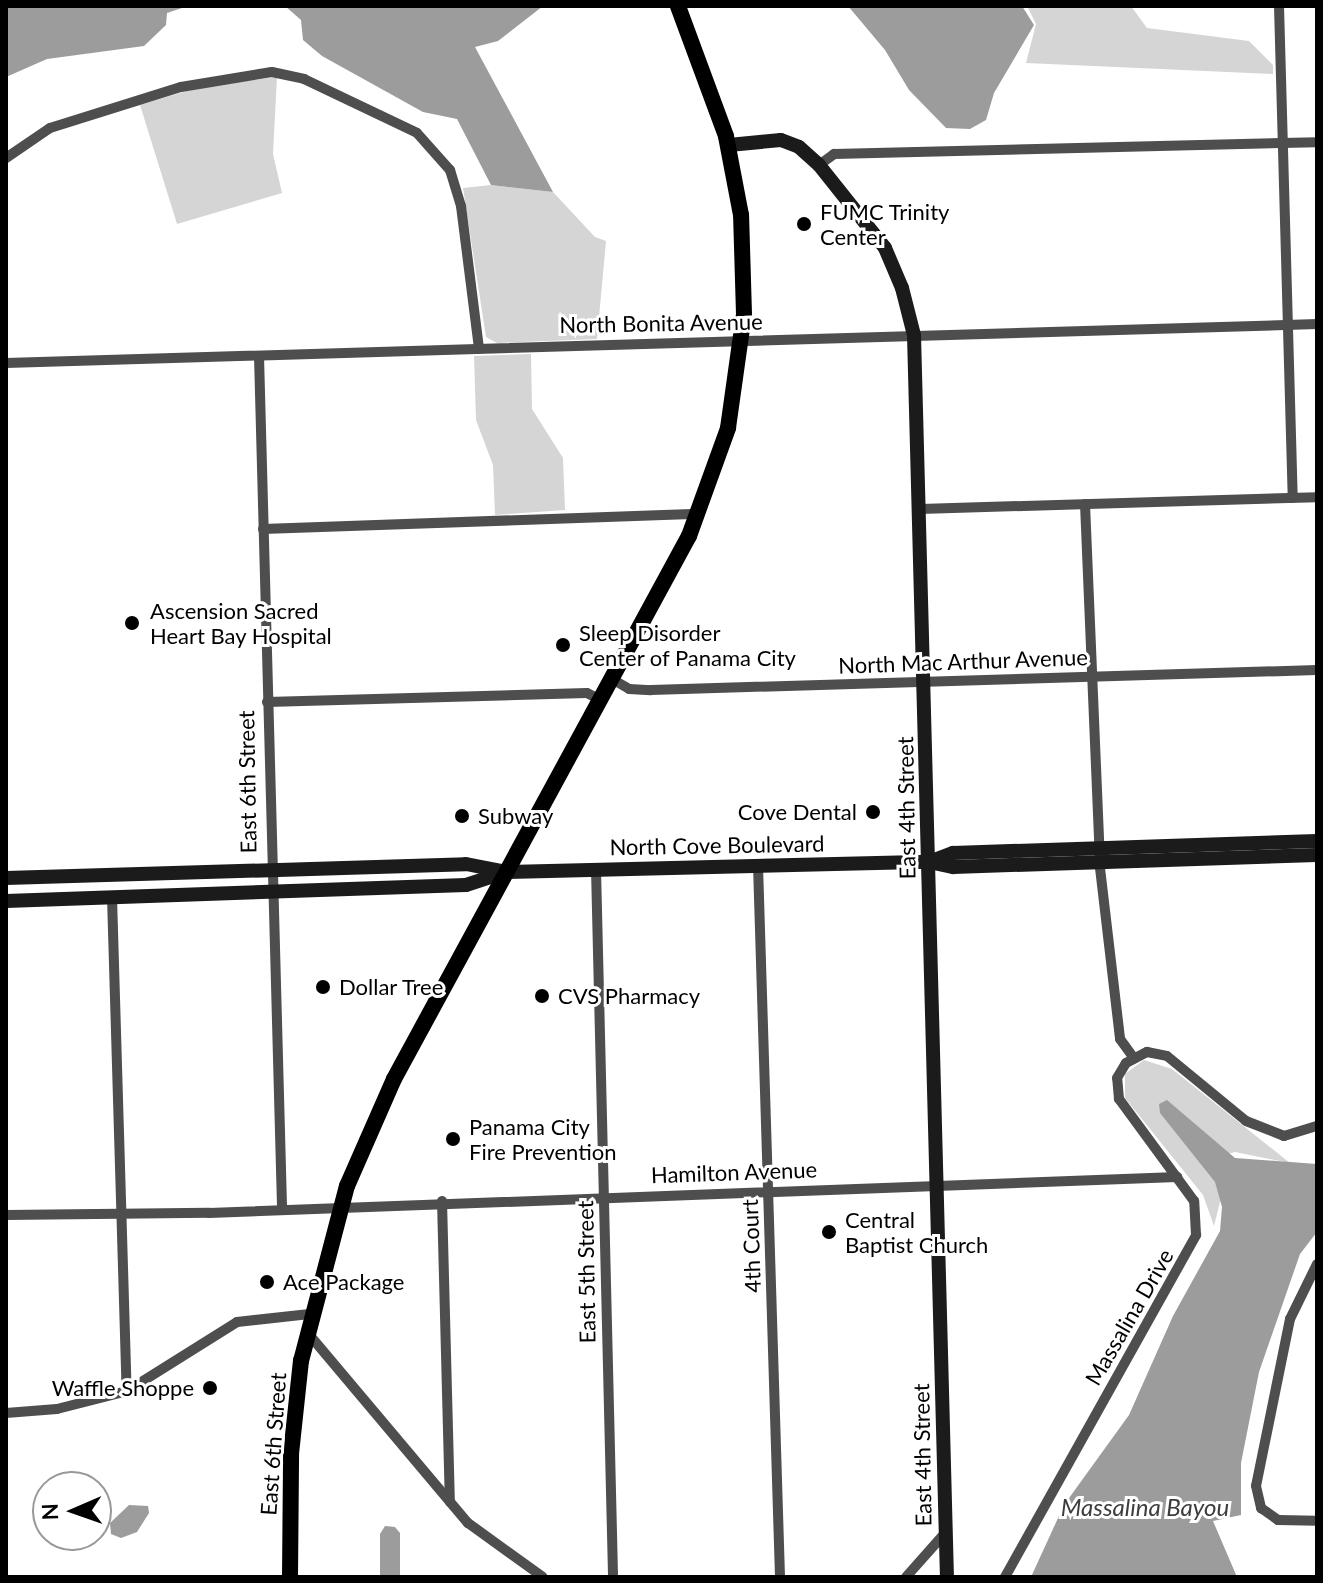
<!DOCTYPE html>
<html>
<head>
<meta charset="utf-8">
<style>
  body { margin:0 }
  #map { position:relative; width:1323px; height:1583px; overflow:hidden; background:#fff; font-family:Lato,sans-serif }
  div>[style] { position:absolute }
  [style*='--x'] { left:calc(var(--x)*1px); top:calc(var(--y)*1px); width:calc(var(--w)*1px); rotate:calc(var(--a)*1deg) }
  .green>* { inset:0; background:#d5d5d5 }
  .water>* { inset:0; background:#9c9c9c }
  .street>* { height:10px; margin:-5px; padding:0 5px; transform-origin:5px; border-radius:5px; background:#4e4e4e }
  .secondary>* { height:14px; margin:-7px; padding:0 7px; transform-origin:7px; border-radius:7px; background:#1b1b1b }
  .primary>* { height:16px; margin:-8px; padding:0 8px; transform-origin:8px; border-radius:8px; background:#000 }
  .dots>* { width:22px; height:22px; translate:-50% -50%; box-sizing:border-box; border:4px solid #fff; border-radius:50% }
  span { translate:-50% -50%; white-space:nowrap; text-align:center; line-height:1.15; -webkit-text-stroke:6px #fff; paint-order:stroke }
  .poi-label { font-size:22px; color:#000 }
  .left { translate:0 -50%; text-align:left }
  .right { translate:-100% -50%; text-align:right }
  .street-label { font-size:22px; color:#000 }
  .water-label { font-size:24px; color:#3d3d3d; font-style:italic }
  .frame { position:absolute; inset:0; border:8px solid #000; pointer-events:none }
  .north { position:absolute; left:32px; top:1471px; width:80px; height:80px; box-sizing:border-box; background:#fff; border:2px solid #999; border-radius:50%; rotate:268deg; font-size:22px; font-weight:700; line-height:32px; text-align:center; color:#000 }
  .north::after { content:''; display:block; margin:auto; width:28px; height:36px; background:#000; clip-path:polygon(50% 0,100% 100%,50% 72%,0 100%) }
</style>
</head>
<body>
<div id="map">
  <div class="green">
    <i style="clip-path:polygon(1027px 6px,1131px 6px,1147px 28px,1249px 41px,1273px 65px,1273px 74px,1026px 63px,1036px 24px)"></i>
    <i style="clip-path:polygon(277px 77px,273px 154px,282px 193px,177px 224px,140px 105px,200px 87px)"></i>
    <i style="clip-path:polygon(491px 185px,553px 192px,595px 237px,606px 241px,597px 339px,497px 343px,486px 337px,463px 188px)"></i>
    <i style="clip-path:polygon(531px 354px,532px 409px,563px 458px,565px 510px,495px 515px,493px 465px,476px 420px,474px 356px)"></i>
    <i style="clip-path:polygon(1144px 1060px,1172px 1069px,1290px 1163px,1235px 1152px,1223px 1155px,1223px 1190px,1214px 1226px,1203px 1195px,1125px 1098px,1125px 1074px)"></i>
  </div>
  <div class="water">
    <i style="clip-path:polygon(6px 6px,188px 6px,167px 13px,166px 25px,144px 46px,47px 59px,6px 77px)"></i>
    <i style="clip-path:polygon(285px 6px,543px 6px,498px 41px,475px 47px,553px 192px,491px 185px,457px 119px,423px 112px,322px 56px,303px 40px,301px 20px)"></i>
    <i style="clip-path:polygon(848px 6px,1022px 6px,1034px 25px,994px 93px,986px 120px,970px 129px,946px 128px,909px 90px,885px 50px)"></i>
    <i style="clip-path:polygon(1167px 1100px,1235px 1158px,1317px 1164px,1317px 1232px,1300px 1254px,1259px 1372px,1241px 1463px,1241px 1515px,1213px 1521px,1237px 1577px,1031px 1577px,1064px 1505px,1129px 1415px,1173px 1316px,1220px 1231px,1222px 1207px,1215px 1182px,1160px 1113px,1159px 1104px)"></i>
    <i style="clip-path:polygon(129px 1505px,148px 1506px,149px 1513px,137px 1532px,121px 1538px,111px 1534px,110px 1523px)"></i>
    <i style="clip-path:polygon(385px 1526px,395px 1527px,400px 1533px,400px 1577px,380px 1577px,380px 1534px)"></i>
  </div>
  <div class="street">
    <i style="--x:1279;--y:6;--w:492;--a:88.4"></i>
    <i style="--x:6;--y:158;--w:53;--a:-34.3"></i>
    <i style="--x:50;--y:128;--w:137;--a:-17.4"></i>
    <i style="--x:181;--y:87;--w:92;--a:-9.4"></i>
    <i style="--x:272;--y:72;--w:33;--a:12"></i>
    <i style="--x:304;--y:79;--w:125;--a:25.5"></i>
    <i style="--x:417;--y:133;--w:50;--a:48.3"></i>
    <i style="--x:450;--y:170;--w:38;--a:73"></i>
    <i style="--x:461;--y:206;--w:144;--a:82.8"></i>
    <i style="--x:819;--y:165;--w:19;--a:-36"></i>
    <i style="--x:834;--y:154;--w:483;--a:-1.4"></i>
    <i style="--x:259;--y:356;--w:851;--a:88.45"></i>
    <i style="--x:6;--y:363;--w:1312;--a:-1.7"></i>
    <i style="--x:1085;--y:504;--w:364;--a:87.6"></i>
    <i style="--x:1100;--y:868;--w:172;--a:83.3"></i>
    <i style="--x:1120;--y:1039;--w:24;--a:54"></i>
    <i style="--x:920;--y:509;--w:397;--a:-1.7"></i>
    <i style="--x:263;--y:529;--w:436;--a:-2"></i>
    <i style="--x:612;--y:679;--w:20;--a:30"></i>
    <i style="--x:629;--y:689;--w:22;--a:3"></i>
    <i style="--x:651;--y:690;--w:666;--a:-1.72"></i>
    <i style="--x:267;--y:702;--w:320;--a:-1.6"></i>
    <i style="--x:587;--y:693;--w:16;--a:27"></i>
    <i style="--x:758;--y:865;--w:712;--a:88.23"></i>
    <i style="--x:596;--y:869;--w:708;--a:88.62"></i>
    <i style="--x:112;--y:897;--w:494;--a:88.3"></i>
    <i style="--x:442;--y:1201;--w:301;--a:88.5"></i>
    <i style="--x:6;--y:1215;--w:203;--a:-0.6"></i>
    <i style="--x:209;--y:1213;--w:969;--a:-2.13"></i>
    <i style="--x:1317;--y:1264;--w:61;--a:116.1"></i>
    <i style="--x:1290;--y:1319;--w:170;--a:101.5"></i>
    <i style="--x:1256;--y:1486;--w:23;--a:77"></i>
    <i style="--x:1261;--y:1508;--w:21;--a:35"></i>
    <i style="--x:1278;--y:1520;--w:39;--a:1"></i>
    <i style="--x:307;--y:1332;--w:250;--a:49.9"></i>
    <i style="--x:468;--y:1523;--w:92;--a:35.8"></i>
    <i style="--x:6;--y:1413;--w:51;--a:-4.5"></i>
    <i style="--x:57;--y:1409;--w:72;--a:-14.4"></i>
    <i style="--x:127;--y:1391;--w:130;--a:-32.1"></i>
    <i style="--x:237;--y:1322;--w:73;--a:-6.3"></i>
    <i style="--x:906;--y:1577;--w:60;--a:-48.4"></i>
    <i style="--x:1005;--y:1577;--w:392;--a:-60.8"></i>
    <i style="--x:1196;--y:1235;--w:34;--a:-93"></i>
    <i style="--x:1194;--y:1201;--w:127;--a:-126.3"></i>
    <i style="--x:1119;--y:1099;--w:21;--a:-95"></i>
    <i style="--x:1117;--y:1078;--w:17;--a:-59"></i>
    <i style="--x:1126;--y:1063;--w:24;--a:-28"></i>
    <i style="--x:1147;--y:1052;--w:20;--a:11"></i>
    <i style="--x:1167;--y:1056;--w:102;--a:39.4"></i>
    <i style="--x:1246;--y:1121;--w:41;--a:21.5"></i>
    <i style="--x:1284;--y:1136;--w:34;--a:-17"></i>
  </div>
  <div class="secondary">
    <i style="--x:729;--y:145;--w:52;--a:-5.5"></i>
    <i style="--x:781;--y:140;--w:19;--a:21"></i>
    <i style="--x:799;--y:147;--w:27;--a:42"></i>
    <i style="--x:819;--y:165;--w:106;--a:51.5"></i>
    <i style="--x:885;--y:248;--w:43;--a:67"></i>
    <i style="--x:902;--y:288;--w:49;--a:75.7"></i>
    <i style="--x:914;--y:335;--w:1242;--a:88.48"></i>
    <i style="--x:929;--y:862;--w:26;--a:-21"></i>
    <i style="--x:953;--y:853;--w:364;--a:-1.9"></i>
    <i style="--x:6;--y:878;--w:460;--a:-1.7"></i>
    <i style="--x:466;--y:864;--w:42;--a:11"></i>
    <i style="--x:507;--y:872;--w:422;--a:-1.4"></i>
    <i style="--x:929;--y:862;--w:25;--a:12"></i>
    <i style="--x:953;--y:867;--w:364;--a:-1.9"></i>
    <i style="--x:6;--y:901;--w:460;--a:-2"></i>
    <i style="--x:466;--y:885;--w:39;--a:-18"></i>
  </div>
  <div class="primary">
    <i style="--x:290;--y:1577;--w:123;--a:-89.5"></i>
    <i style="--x:291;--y:1454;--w:94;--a:-83.9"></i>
    <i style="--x:301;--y:1361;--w:181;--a:-75.3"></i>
    <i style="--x:347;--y:1186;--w:117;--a:-66.3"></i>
    <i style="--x:394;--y:1079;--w:618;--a:-61.49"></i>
    <i style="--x:689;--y:536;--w:115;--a:-70.1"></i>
    <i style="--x:728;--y:428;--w:115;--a:-82"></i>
    <i style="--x:744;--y:314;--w:99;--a:-91.7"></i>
    <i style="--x:741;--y:215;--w:80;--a:-100.8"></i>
    <i style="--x:726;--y:136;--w:139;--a:-110.3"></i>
  </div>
  <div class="dots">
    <i style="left:804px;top:224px;background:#000"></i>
    <i style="left:132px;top:623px;background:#000"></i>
    <i style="left:563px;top:645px;background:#000"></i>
    <i style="left:873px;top:812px;background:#000"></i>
    <i style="left:462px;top:816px;background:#000"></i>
    <i style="left:323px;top:987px;background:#000"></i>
    <i style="left:542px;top:996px;background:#000"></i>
    <i style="left:453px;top:1139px;background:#000"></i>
    <i style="left:829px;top:1232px;background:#000"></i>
    <i style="left:267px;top:1282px;background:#000"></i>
    <i style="left:210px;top:1388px;background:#000"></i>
  </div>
  <div class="poi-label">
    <span class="left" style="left:820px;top:224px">FUMC Trinity<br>Center</span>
    <span class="left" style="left:150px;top:623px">Ascension Sacred<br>Heart Bay Hospital</span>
    <span class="left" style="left:579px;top:645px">Sleep Disorder<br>Center of Panama City</span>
    <span class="right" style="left:857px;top:812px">Cove Dental</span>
    <span class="left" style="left:478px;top:816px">Subway</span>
    <span class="left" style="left:339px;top:987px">Dollar Tree</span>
    <span class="left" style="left:558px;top:996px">CVS Pharmacy</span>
    <span class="left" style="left:469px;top:1139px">Panama City<br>Fire Prevention</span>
    <span class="left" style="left:845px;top:1232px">Central<br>Baptist Church</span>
    <span class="left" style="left:283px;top:1282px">Ace Package</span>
    <span class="right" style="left:194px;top:1388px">Waffle Shoppe</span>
  </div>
  <div class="street-label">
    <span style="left:661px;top:323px;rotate:-1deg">North Bonita Avenue</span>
    <span style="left:963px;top:661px;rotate:-2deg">North Mac Arthur Avenue</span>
    <span style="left:247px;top:782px;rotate:-91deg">East 6th Street</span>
    <span style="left:906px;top:808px;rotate:-91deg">East 4th Street</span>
    <span style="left:717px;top:845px;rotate:-1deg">North Cove Boulevard</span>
    <span style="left:734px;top:1172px;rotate:-2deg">Hamilton Avenue</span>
    <span style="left:751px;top:1246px;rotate:-92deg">4th Court</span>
    <span style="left:586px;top:1272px;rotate:-91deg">East 5th Street</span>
    <span style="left:1129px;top:1317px;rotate:-60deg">Massalina Drive</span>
    <span style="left:273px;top:1444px;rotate:-86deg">East 6th Street</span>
    <span style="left:922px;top:1455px;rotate:-91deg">East 4th Street</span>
  </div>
  <div class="water-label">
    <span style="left:1145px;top:1507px">Massalina Bayou</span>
  </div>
  <div class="frame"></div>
  <div class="north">N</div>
</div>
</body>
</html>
